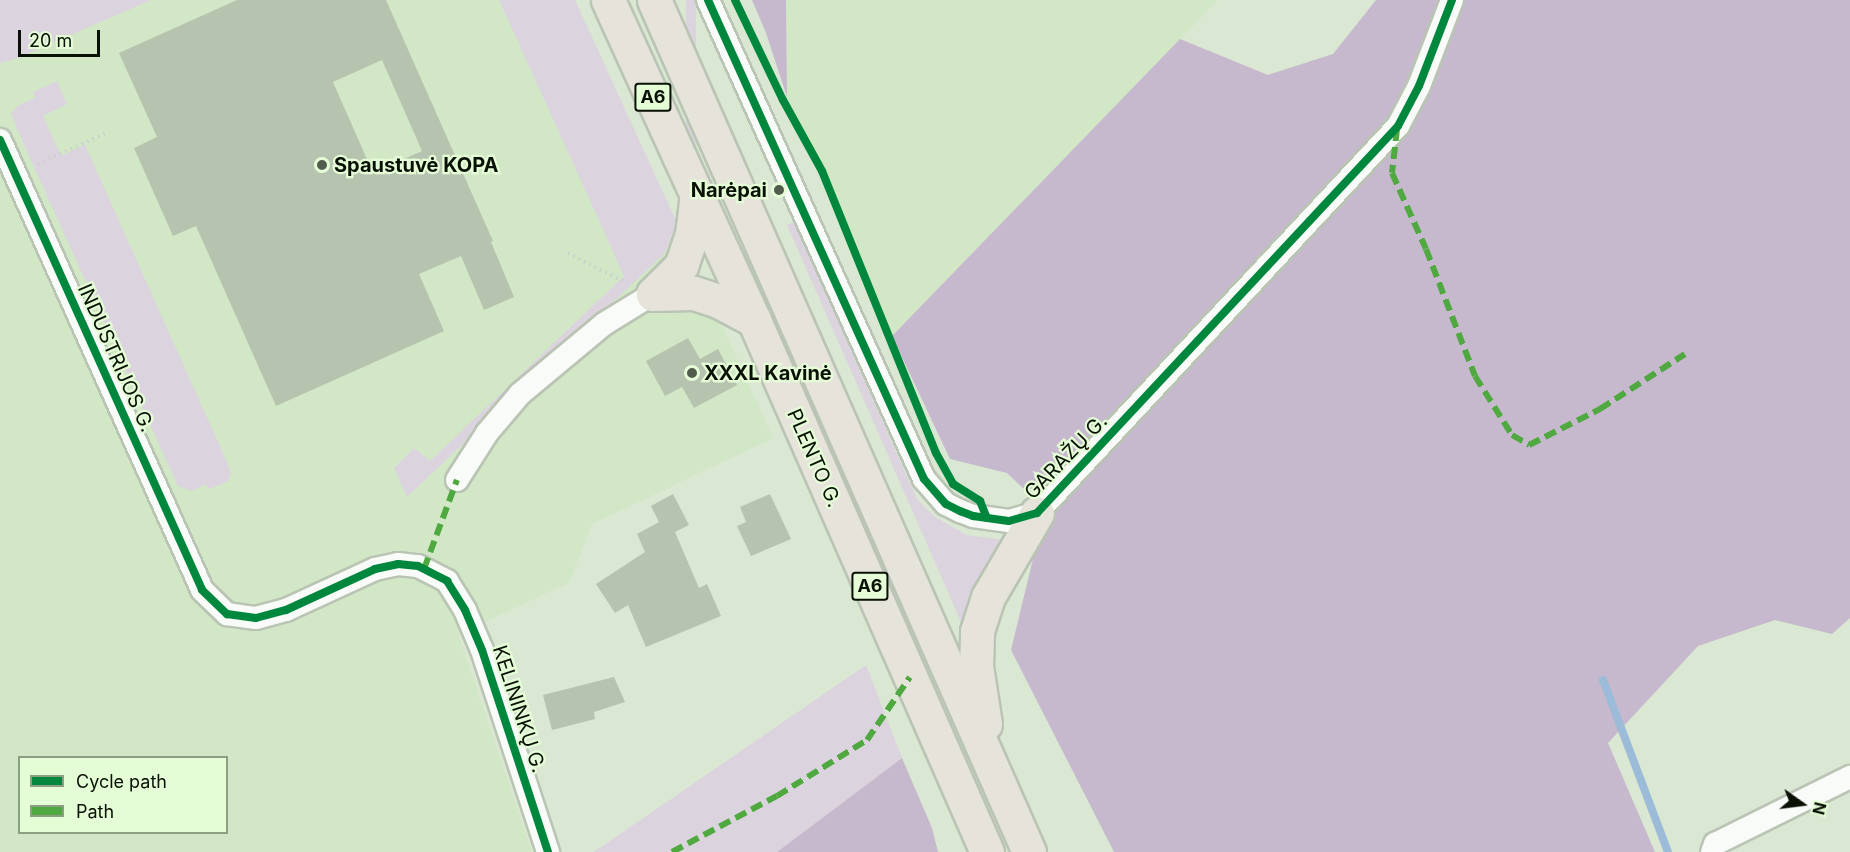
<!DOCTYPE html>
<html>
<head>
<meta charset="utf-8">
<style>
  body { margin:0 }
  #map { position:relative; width:1850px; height:852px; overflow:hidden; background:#dae7d2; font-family:Inter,sans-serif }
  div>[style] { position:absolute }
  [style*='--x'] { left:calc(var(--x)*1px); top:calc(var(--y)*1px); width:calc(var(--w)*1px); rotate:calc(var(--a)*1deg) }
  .built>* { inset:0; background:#d2e7c6 }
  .green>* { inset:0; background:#dbd4de; transform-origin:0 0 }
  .forest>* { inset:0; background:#c7b9cd }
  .stream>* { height:8px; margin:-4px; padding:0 4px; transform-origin:4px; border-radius:4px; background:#9bbbd8 }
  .building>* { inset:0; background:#b6c3af }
  .path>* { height:4px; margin-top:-2px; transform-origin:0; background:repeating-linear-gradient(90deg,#ccd0ca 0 1.5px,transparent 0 6px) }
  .roads { filter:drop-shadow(2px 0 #bac4b4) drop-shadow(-2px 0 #bac4b4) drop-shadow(0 2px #bac4b4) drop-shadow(0 -2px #bac4b4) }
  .minor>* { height:22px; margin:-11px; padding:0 11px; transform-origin:11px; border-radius:11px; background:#f9fbf8 }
  .trunk>* { height:33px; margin:-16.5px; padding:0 16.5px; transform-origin:16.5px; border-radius:16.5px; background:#e5e3da }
  .quiet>* { height:6px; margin-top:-3px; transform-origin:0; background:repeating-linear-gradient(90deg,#50a840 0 12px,transparent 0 18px) }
  .cycleway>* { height:8px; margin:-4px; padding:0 4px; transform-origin:4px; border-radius:4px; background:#00873e }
  .dots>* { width:16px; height:16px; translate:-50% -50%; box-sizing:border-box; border:3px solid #e5fdd7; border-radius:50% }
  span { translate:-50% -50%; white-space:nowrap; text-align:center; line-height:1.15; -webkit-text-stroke:4.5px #e5fdd7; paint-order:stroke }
  .shield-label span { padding:2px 4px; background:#e5fdd7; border:2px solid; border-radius:4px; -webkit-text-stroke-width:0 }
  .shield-label { font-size:18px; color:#091105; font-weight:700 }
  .poi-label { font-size:20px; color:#091105; font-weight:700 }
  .left { translate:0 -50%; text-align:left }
  .right { translate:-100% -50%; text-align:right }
  .street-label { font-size:20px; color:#091105 }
  .legend { position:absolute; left:18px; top:756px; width:210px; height:78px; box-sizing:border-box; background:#e5fdd7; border:2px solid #8d9f83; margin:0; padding:8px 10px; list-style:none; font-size:18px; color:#091105 }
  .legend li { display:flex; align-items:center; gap:12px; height:30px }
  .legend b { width:30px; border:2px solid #8d9f83 }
  .north { position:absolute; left:1772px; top:774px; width:60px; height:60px; -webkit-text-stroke:4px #e5fdd7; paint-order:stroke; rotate:104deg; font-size:16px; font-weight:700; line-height:24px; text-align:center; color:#091105 }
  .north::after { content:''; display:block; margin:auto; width:21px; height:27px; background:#091105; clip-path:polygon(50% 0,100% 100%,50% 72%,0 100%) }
  .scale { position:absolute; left:18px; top:30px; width:82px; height:27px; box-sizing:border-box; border:3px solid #091105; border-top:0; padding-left:8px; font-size:18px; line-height:21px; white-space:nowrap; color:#091105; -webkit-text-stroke:4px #e5fdd7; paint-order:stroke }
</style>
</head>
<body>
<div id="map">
  <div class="built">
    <i style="clip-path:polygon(evenodd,0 0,575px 0,773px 438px,592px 524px,569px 583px,458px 634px,532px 852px,0 852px,0 0,20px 758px,226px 758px,226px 832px,20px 832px,20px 758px)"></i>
    <i style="clip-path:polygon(786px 0,1218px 0,892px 336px,834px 194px,787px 97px)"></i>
  </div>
  <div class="green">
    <i style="clip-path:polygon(0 0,151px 0,18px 58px,0 63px)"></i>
    <i style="clip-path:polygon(499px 0,575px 0,677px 223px,664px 254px,407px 497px,394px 468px,414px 448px,430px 461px,624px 276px)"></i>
    <i style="left:686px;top:0;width:10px;height:185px"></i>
    <i style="clip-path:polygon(57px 81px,67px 104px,43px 116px,61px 156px,85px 145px,227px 462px,231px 474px,227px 482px,209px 489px,206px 484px,192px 491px,178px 486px,16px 127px,11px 113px,19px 105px,35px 98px,33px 92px)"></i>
    <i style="clip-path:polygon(794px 222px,917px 499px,935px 517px,967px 535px,1004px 540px,965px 631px,787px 225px)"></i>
    <i style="clip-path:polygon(866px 665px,902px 758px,777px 852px,594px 852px)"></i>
  </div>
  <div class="forest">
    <i style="clip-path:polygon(752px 0,786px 0,787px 97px,766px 33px)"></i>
    <i style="clip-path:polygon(1376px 0,1850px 0,1850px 618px,1832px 634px,1775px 620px,1698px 646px,1608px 743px,1655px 852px,1114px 852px,1011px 650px,1039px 534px,1030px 495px,1007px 473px,950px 459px,892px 336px,1180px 39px,1268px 75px,1333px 54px)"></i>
    <i style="clip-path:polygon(902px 758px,932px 828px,938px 852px,777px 852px)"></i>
  </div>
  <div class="stream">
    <i style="--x:1603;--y:680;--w:184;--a:69.3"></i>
  </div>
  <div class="building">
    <i style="clip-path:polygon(evenodd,237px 0,386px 0,493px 241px,491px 242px,514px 297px,484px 310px,461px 256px,419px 274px,444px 331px,276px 406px,196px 226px,173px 236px,134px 148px,157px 137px,119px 53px,237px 0,382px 60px,422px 151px,373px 173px,333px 82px,382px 60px)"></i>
    <i style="clip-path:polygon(688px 338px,700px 359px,718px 349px,737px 385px,694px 408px,682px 387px,665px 396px,646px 361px)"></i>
    <i style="clip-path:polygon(673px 494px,689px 525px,675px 532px,699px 588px,707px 584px,721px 616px,646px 647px,628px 605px,615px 613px,596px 584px,645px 552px,637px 534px,659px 522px,651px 506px)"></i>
    <i style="clip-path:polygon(770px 494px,791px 539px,751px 556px,737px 526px,746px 522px,740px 507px)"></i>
    <i style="clip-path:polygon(614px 677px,625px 702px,594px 712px,595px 719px,552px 730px,543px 695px)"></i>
  </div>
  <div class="path">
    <i style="--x:38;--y:164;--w:75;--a:-24.5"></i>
    <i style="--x:568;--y:253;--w:65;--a:27.3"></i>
  </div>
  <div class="roads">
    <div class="minor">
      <i style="--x:708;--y:0;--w:525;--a:65.73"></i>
      <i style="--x:924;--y:479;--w:33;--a:49"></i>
      <i style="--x:946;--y:504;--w:16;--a:27"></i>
      <i style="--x:960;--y:511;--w:14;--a:21"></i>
      <i style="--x:973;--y:516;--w:36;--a:8"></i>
      <i style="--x:1009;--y:521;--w:29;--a:-16"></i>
      <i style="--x:1037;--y:513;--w:529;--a:-46.99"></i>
      <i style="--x:1398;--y:126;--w:45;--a:-62.3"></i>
      <i style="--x:1419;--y:86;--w:92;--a:-69"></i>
      <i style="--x:0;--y:140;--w:493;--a:65.8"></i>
      <i style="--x:202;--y:590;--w:35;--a:44"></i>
      <i style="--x:227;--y:614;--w:29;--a:8"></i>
      <i style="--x:256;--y:618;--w:31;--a:-15"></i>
      <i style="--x:286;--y:610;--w:98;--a:-24.7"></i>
      <i style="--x:375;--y:569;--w:24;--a:-12"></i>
      <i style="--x:398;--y:564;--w:20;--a:6"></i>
      <i style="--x:418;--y:566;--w:33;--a:27"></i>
      <i style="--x:447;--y:581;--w:34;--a:58"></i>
      <i style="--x:465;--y:610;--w:43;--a:67"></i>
      <i style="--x:482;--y:650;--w:213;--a:71.9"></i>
      <i style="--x:457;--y:480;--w:56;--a:-57.4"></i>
      <i style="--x:487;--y:433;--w:51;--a:-49.8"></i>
      <i style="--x:520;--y:394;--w:109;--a:-39.8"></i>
      <i style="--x:604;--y:324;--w:57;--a:-31.5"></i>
      <i style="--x:1712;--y:852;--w:9;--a:-69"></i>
      <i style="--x:1715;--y:844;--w:151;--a:-26.4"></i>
    </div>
    <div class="trunk">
      <i style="--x:608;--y:0;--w:352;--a:65.5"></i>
      <i style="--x:754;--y:320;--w:581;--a:66.35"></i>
      <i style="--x:654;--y:0;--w:931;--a:66.24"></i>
      <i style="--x:653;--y:294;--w:40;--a:-45"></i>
      <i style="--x:681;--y:266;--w:34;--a:-71"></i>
      <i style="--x:692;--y:234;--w:39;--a:-83"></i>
      <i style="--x:653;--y:294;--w:41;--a:-1.4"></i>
      <i style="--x:694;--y:293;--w:25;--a:18"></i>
      <i style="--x:718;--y:301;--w:41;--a:27.8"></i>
      <i style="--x:985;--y:724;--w:59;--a:-98.8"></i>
      <i style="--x:976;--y:666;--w:35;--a:-88"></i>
      <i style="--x:977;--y:631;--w:36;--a:-72"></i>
      <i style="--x:988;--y:597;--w:97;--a:-59.7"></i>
    </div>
  </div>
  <div class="quiet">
    <i style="--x:1397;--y:129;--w:44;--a:96.5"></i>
    <i style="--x:1392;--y:173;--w:83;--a:65.9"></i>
    <i style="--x:1426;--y:249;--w:136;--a:68.9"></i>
    <i style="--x:1475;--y:376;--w:70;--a:57.9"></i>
    <i style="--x:1512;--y:435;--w:20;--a:30"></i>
    <i style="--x:1529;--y:445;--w:80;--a:-26.9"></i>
    <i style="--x:1600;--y:409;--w:101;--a:-32.9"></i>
    <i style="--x:424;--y:569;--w:95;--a:-69.7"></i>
    <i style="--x:672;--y:852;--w:119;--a:-28.1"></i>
    <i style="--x:777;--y:796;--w:106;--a:-31.9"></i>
    <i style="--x:867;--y:740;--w:76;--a:-55.7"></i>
  </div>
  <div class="cycleway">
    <i style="--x:708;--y:0;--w:525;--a:65.73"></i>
    <i style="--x:924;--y:479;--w:33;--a:49"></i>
    <i style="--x:946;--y:504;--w:16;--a:27"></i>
    <i style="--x:960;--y:511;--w:14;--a:21"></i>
    <i style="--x:973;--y:516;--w:36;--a:8"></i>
    <i style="--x:1009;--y:521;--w:29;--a:-16"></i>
    <i style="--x:1037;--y:513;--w:529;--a:-46.99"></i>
    <i style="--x:1398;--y:126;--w:45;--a:-62.3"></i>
    <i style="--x:1419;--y:86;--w:92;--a:-69"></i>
    <i style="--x:735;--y:0;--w:111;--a:64.4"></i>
    <i style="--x:783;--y:100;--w:81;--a:61.2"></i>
    <i style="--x:822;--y:171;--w:304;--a:68"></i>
    <i style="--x:936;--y:453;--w:35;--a:61"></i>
    <i style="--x:953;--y:484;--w:32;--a:32"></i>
    <i style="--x:980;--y:501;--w:18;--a:68"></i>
    <i style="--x:0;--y:140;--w:493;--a:65.8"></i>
    <i style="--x:202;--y:590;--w:35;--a:44"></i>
    <i style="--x:227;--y:614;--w:29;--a:8"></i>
    <i style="--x:256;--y:618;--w:31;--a:-15"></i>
    <i style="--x:286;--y:610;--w:98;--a:-24.7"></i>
    <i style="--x:375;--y:569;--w:24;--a:-12"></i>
    <i style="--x:398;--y:564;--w:20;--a:6"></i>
    <i style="--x:418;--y:566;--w:33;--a:27"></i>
    <i style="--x:447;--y:581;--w:34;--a:58"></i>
    <i style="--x:465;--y:610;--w:43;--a:67"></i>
    <i style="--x:482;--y:650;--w:213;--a:71.9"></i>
  </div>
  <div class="dots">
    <i style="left:322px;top:165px;background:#525c4d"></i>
    <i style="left:779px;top:190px;background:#525c4d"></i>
    <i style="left:692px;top:373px;background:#525c4d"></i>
  </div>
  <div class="shield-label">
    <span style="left:653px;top:97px">A6</span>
    <span style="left:870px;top:586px">A6</span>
  </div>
  <div class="poi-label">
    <span class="left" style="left:334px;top:165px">Spaustuvė KOPA</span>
    <span class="right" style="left:767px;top:190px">Narėpai</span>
    <span class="left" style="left:704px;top:373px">XXXL Kavinė</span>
  </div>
  <div class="street-label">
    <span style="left:116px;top:358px;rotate:66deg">INDUSTRIJOS G.</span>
    <span style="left:1066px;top:457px;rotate:-46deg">GARAŽŲ G.</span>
    <span style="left:814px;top:458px;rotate:66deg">PLENTO G.</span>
    <span style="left:519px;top:709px;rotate:72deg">KELININKŲ G.</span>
  </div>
  <ul class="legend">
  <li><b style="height:8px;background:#00873e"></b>Cycle path</li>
  <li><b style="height:8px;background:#50a840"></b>Path</li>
  </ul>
  <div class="north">N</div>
  <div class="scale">20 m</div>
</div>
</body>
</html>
